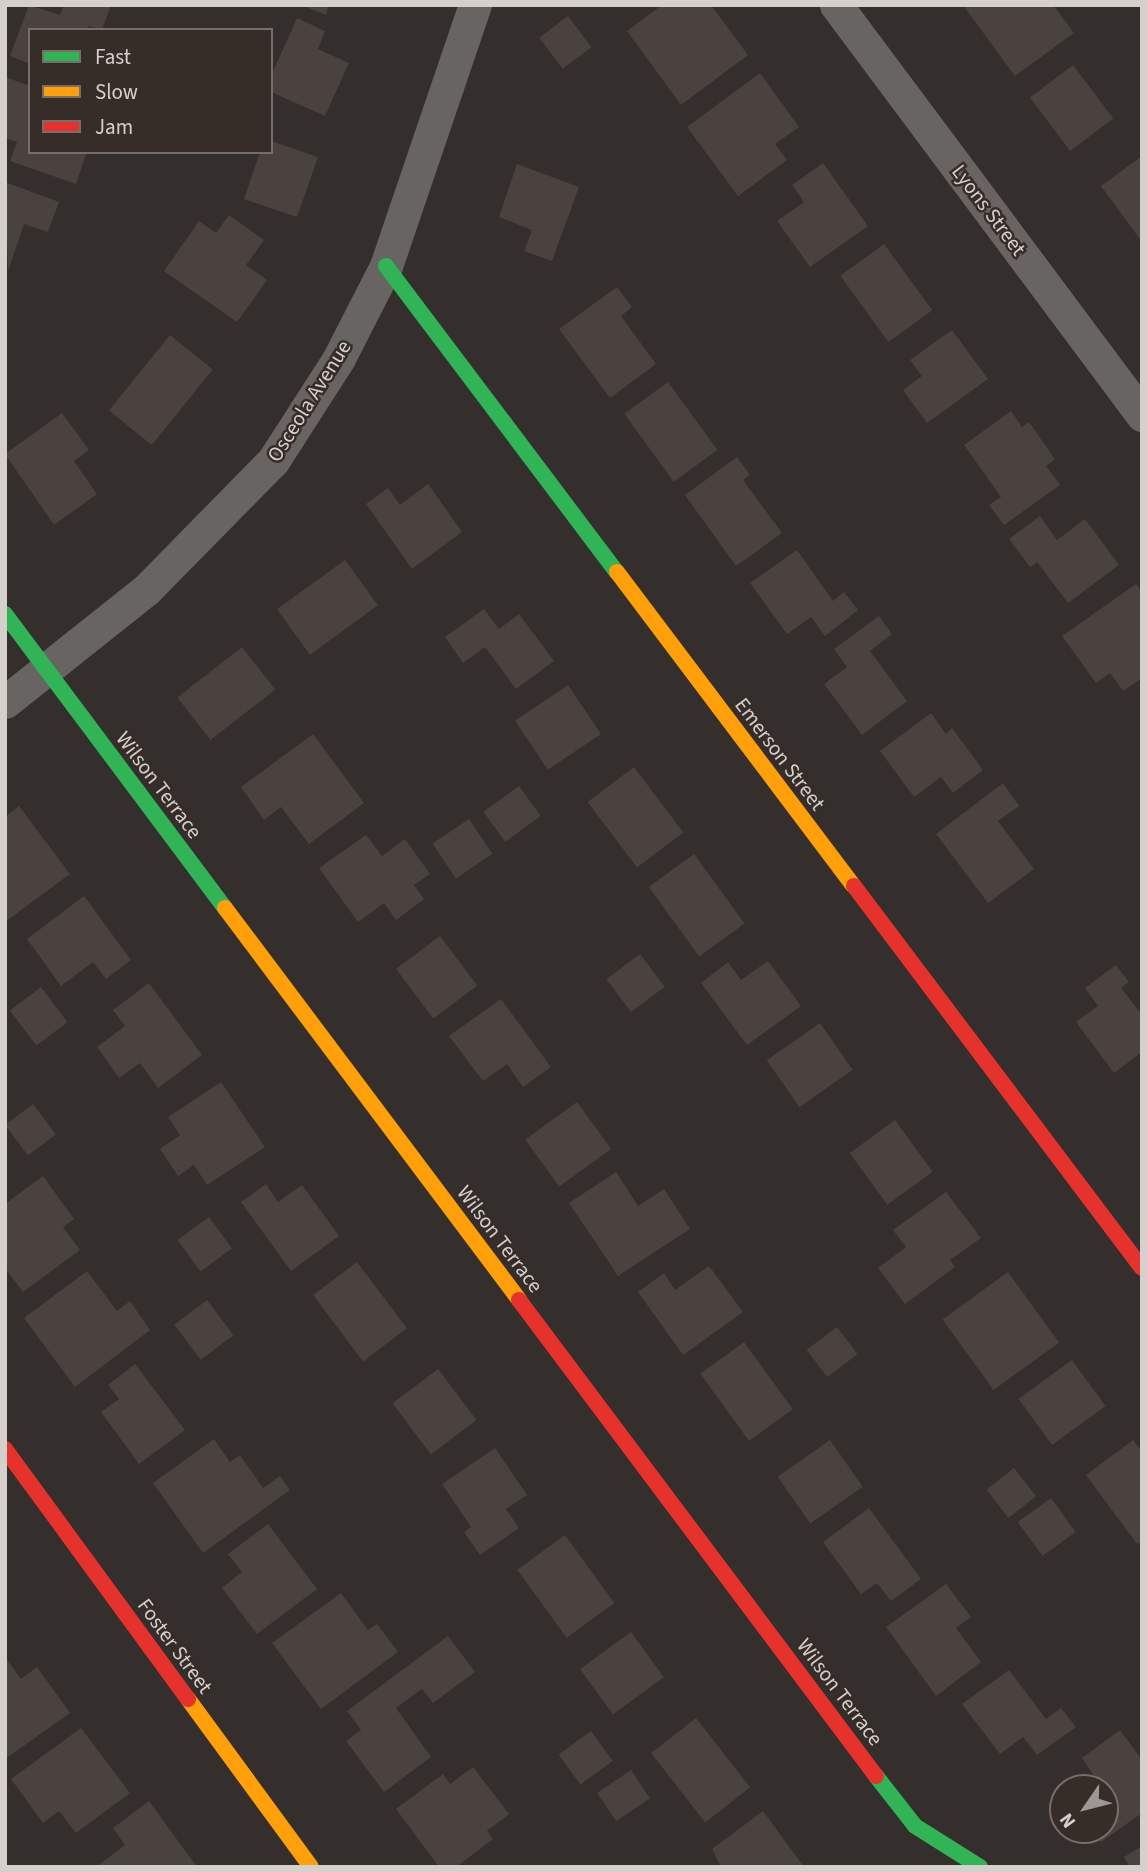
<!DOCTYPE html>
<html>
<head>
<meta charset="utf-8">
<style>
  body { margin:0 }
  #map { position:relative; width:1147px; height:1872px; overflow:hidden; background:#342e2c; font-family:"Source Sans 3",sans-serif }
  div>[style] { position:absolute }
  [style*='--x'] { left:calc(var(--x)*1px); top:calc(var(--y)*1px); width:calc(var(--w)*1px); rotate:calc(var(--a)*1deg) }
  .building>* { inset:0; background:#4a423e; transform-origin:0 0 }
  .street>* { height:33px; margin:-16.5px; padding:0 16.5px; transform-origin:16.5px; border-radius:16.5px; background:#676462 }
  .fast>* { height:16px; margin:-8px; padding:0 8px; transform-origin:8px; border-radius:8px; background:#30b455 }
  .slow>* { height:16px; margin:-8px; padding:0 8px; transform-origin:8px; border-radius:8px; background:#ff9f0a }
  .jam>* { height:16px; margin:-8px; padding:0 8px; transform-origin:8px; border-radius:8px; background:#e5322d }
  span { translate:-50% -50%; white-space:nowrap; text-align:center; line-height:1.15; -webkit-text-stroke:5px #372d28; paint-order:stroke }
  .street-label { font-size:21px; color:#d6d0cd }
  .frame { position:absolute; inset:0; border:7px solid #d6d0cd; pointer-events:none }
  .legend { position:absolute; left:28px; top:28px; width:245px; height:126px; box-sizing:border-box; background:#372d28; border:2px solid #776e6a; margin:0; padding:9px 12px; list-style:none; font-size:21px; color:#d6d0cd }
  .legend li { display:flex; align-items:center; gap:14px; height:35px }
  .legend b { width:35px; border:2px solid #776e6a }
  .north { position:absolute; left:1049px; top:1774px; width:70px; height:70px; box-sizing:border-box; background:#372d28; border:2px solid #776e6a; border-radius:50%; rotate:235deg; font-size:19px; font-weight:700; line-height:28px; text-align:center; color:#d6d0cd }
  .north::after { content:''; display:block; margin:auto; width:24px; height:32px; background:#9d9795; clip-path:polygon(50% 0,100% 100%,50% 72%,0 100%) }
</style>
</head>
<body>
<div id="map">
  <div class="building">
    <i style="clip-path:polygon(29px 5px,60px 15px,64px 5px,111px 5px,102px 30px,89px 26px,87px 30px,30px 30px,30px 64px,10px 56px)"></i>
    <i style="clip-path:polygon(301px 5px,329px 5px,326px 15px)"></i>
    <i style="clip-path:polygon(662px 5px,711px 5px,748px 55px,681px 105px,627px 31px)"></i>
    <i style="clip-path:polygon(968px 5px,1053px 5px,1074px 33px,1015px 76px,965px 8px)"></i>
    <i style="left:568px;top:16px;width:39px;height:36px;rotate:53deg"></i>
    <i style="clip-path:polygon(297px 18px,325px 31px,318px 49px,349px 63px,325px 116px,271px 92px,271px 76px)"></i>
    <i style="left:1073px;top:65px;width:67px;height:54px;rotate:53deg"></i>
    <i style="clip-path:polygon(760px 73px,799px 127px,775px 144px,787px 160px,738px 196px,687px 127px)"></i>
    <i style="clip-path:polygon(5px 77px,30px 86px,30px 152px,86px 154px,76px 184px,10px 161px,17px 142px,5px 138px)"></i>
    <i style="clip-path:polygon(271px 141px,318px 157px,297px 217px,244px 199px,260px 152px,271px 152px)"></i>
    <i style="clip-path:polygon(1142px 156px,1142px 242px,1101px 186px)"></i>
    <i style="clip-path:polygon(823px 163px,868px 226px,810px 267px,777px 221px,804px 202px,792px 185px)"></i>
    <i style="clip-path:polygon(517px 164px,579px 187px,552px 261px,524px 251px,532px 230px,499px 217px)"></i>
    <i style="clip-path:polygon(5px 182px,59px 202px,48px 232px,24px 224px,8px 271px)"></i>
    <i style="clip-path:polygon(229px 215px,264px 240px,246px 265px,267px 280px,237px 322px,164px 271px,199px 221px,216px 233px)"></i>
    <i style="left:884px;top:244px;width:82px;height:54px;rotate:54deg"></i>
    <i style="clip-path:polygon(617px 287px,632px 307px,621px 316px,656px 364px,610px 398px,559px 329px)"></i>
    <i style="clip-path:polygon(952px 330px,988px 379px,927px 423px,903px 390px,922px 376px,910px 360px)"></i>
    <i style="left:170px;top:335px;width:55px;height:97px;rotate:39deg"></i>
    <i style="left:668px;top:382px;width:84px;height:54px;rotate:54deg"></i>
    <i style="clip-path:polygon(1011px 411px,1022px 427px,1029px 422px,1055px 459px,1046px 466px,1060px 485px,1004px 525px,989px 505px,1001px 497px,964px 445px)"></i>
    <i style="clip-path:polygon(62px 413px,89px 450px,74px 461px,97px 494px,54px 525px,5px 454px)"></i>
    <i style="clip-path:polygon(737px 457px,750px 475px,743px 480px,782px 533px,736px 566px,685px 495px)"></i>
    <i style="clip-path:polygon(428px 484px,462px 532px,412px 569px,366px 504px,388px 488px,400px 505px)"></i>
    <i style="clip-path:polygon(1040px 516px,1057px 540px,1085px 519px,1119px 565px,1068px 603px,1037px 562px,1030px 567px,1009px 539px)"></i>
    <i style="clip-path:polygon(797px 550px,833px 601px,844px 592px,858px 610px,825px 636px,811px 617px,787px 634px,750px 583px)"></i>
    <i style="left:345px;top:560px;width:56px;height:84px;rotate:54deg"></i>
    <i style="clip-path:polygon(1136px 584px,1142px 592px,1142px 678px,1123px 691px,1110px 673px,1096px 683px,1062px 636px)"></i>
    <i style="clip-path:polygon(484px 609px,499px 629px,519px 614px,554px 661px,516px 689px,485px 647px,463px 663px,445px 637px)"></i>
    <i style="clip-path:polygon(879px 616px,892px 634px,870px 651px,907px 701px,862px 735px,824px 684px,847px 667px,834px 649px)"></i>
    <i style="left:242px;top:647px;width:54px;height:82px;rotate:52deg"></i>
    <i style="left:568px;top:685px;width:59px;height:64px;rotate:56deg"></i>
    <i style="clip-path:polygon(931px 713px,946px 734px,952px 728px,983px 770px,953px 793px,941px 777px,914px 797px,880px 751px)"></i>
    <i style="clip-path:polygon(313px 734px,364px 803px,309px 844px,281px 807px,264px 820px,241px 787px)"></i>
    <i style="left:634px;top:767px;width:82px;height:58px;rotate:53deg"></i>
    <i style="clip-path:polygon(1003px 783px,1019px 806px,998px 821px,1034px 869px,988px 903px,936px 834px)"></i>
    <i style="left:519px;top:786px;width:37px;height:44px;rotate:54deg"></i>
    <i style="clip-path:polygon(19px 806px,70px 874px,5px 922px,5px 817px)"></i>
    <i style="left:469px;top:819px;width:42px;height:44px;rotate:56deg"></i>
    <i style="clip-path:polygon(366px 835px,382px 856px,405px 839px,430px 874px,414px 885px,424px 899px,396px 920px,384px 903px,358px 922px,319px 868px)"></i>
    <i style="left:694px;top:854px;width:86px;height:56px;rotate:54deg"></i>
    <i style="clip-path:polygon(84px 896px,131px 960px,106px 979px,93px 962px,61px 986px,27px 939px)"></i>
    <i style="left:440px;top:936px;width:62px;height:55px;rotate:53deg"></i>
    <i style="left:640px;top:954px;width:41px;height:42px;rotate:53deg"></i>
    <i style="clip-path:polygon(768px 961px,801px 1006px,747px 1045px,701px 983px,728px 962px,741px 980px)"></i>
    <i style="clip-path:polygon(1116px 965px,1129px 982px,1121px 988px,1142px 1015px,1142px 1052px,1114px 1073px,1076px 1022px,1098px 1006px,1085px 988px)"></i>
    <i style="clip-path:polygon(149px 983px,202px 1055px,158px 1088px,140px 1063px,119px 1078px,97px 1047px,125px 1026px,113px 1010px)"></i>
    <i style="left:41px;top:987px;width:44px;height:39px;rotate:53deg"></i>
    <i style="clip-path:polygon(501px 999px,551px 1067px,523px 1087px,507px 1064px,483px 1081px,449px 1036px)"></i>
    <i style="left:820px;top:1023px;width:57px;height:65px;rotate:55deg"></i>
    <i style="clip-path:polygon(221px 1082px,265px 1147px,207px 1185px,194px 1165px,178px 1176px,160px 1149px,180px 1135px,168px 1117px)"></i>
    <i style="left:577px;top:1102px;width:58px;height:64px;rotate:54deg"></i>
    <i style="left:33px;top:1104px;width:38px;height:35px;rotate:53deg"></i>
    <i style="left:895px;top:1120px;width:64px;height:56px;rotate:54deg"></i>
    <i style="clip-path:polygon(616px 1172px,638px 1206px,664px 1189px,690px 1229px,618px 1276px,569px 1203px)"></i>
    <i style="clip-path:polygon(43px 1176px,74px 1219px,63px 1227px,80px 1250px,23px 1292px,5px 1268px,5px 1204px)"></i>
    <i style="clip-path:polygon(266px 1184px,278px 1202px,302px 1185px,339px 1236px,291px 1271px,241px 1202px)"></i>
    <i style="clip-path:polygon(946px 1192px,981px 1238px,950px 1260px,955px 1267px,905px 1304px,878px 1268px,906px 1247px,893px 1230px)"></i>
    <i style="left:209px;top:1217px;width:39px;height:39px;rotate:54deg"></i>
    <i style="left:357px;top:1262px;width:83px;height:55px;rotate:53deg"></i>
    <i style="clip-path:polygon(709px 1266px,743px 1312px,683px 1355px,638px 1292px,664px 1273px,675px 1290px)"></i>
    <i style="clip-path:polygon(87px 1271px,117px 1311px,130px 1301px,150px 1330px,75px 1387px,24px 1318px)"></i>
    <i style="left:1008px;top:1272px;width:87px;height:81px;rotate:54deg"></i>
    <i style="left:207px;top:1300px;width:44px;height:41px;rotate:53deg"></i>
    <i style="left:837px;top:1327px;width:34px;height:38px;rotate:53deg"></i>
    <i style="left:744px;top:1342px;width:83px;height:54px;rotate:54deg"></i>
    <i style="left:1072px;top:1360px;width:57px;height:66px;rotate:54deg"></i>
    <i style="clip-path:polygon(135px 1364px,185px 1430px,139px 1464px,101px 1412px,119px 1399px,108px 1385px)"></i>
    <i style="left:438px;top:1369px;width:64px;height:57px;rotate:53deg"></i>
    <i style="clip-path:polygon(214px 1439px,230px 1462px,240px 1455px,263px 1488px,280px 1476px,290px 1490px,203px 1553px,153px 1483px)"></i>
    <i style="left:830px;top:1440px;width:57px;height:64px;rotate:55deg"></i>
    <i style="clip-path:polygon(1133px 1440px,1142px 1452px,1142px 1541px,1137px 1544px,1086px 1475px)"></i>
    <i style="clip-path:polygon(495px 1448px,527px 1495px,506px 1509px,519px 1528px,480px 1555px,464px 1532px,471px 1527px,442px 1484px)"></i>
    <i style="left:1014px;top:1468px;width:36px;height:35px;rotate:52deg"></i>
    <i style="left:1051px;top:1498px;width:42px;height:41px;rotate:54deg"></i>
    <i style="clip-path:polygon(869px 1508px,921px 1579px,891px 1601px,877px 1583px,861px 1594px,823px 1542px)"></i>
    <i style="clip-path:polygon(268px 1524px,317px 1589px,257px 1634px,222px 1588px,242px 1572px,228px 1554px)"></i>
    <i style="left:565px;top:1535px;width:84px;height:59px;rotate:54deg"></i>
    <i style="clip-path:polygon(946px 1584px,971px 1617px,956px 1628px,981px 1662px,936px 1696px,886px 1627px)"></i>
    <i style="clip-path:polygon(341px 1593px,368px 1630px,377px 1624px,398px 1652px,321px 1709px,272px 1643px)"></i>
    <i style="left:631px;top:1632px;width:56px;height:63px;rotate:54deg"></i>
    <i style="clip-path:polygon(448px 1636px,475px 1672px,433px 1703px,422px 1689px,396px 1708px,431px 1757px,384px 1792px,346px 1741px,361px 1730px,347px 1711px)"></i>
    <i style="clip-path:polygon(5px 1657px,21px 1679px,37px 1667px,70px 1713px,5px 1759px)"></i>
    <i style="clip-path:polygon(1009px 1670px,1046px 1719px,1061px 1708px,1076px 1727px,1037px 1755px,1023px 1737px,1000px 1754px,962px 1704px)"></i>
    <i style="left:696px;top:1718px;width:88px;height:57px;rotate:52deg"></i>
    <i style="clip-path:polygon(81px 1728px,130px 1793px,76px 1833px,59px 1811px,43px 1823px,11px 1779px)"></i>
    <i style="clip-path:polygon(1120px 1730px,1142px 1760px,1142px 1813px,1101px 1842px,1092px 1830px,1105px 1830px,1105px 1788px,1078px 1788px,1094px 1776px,1082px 1758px)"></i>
    <i style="left:591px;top:1731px;width:37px;height:40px;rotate:54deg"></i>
    <i style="clip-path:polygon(473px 1767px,509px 1814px,487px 1831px,493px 1839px,456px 1867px,439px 1867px,396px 1809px,443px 1774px,450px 1784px)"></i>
    <i style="left:631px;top:1770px;width:34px;height:41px;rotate:56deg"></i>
    <i style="clip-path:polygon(149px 1801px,197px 1867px,96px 1867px,125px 1845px,113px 1828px)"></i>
    <i style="clip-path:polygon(763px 1811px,804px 1867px,721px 1867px,712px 1849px)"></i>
    <i style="clip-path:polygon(1142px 1846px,1142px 1867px,1130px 1867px,1124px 1857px)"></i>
  </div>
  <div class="street">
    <i style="--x:836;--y:5;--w:512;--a:53.26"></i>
    <i style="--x:5;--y:702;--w:181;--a:-38.5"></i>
    <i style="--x:147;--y:589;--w:180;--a:-45.5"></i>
    <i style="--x:273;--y:461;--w:122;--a:-57.3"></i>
    <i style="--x:339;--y:358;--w:103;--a:-62.9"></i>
    <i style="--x:386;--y:266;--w:276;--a:-71.2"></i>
  </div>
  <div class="fast">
    <i style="--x:386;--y:266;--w:383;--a:53"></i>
    <i style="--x:5;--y:614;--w:367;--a:53.2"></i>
    <i style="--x:876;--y:1776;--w:63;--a:52"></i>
    <i style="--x:915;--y:1826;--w:77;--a:32.2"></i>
  </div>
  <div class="slow">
    <i style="--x:617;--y:572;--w:393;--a:53"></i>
    <i style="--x:225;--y:908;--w:490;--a:53.1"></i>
    <i style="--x:188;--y:1699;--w:208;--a:53.8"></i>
  </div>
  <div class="jam">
    <i style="--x:854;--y:886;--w:478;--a:53"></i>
    <i style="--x:519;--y:1300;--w:595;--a:53.13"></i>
    <i style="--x:5;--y:1449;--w:310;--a:53.8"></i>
  </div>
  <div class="street-label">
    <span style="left:989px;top:210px;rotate:53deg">Lyons Street</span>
    <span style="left:309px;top:401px;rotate:-58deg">Osceola Avenue</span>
    <span style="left:780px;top:754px;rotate:53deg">Emerson Street</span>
    <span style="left:159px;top:785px;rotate:53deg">Wilson Terrace</span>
    <span style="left:500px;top:1239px;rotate:53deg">Wilson Terrace</span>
    <span style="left:175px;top:1646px;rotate:54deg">Foster Street</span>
    <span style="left:840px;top:1692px;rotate:53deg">Wilson Terrace</span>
  </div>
  <div class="frame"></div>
  <ul class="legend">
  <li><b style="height:9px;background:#30b455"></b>Fast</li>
  <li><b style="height:9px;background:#ff9f0a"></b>Slow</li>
  <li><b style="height:9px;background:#e5322d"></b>Jam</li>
  </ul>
  <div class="north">N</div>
</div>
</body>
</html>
